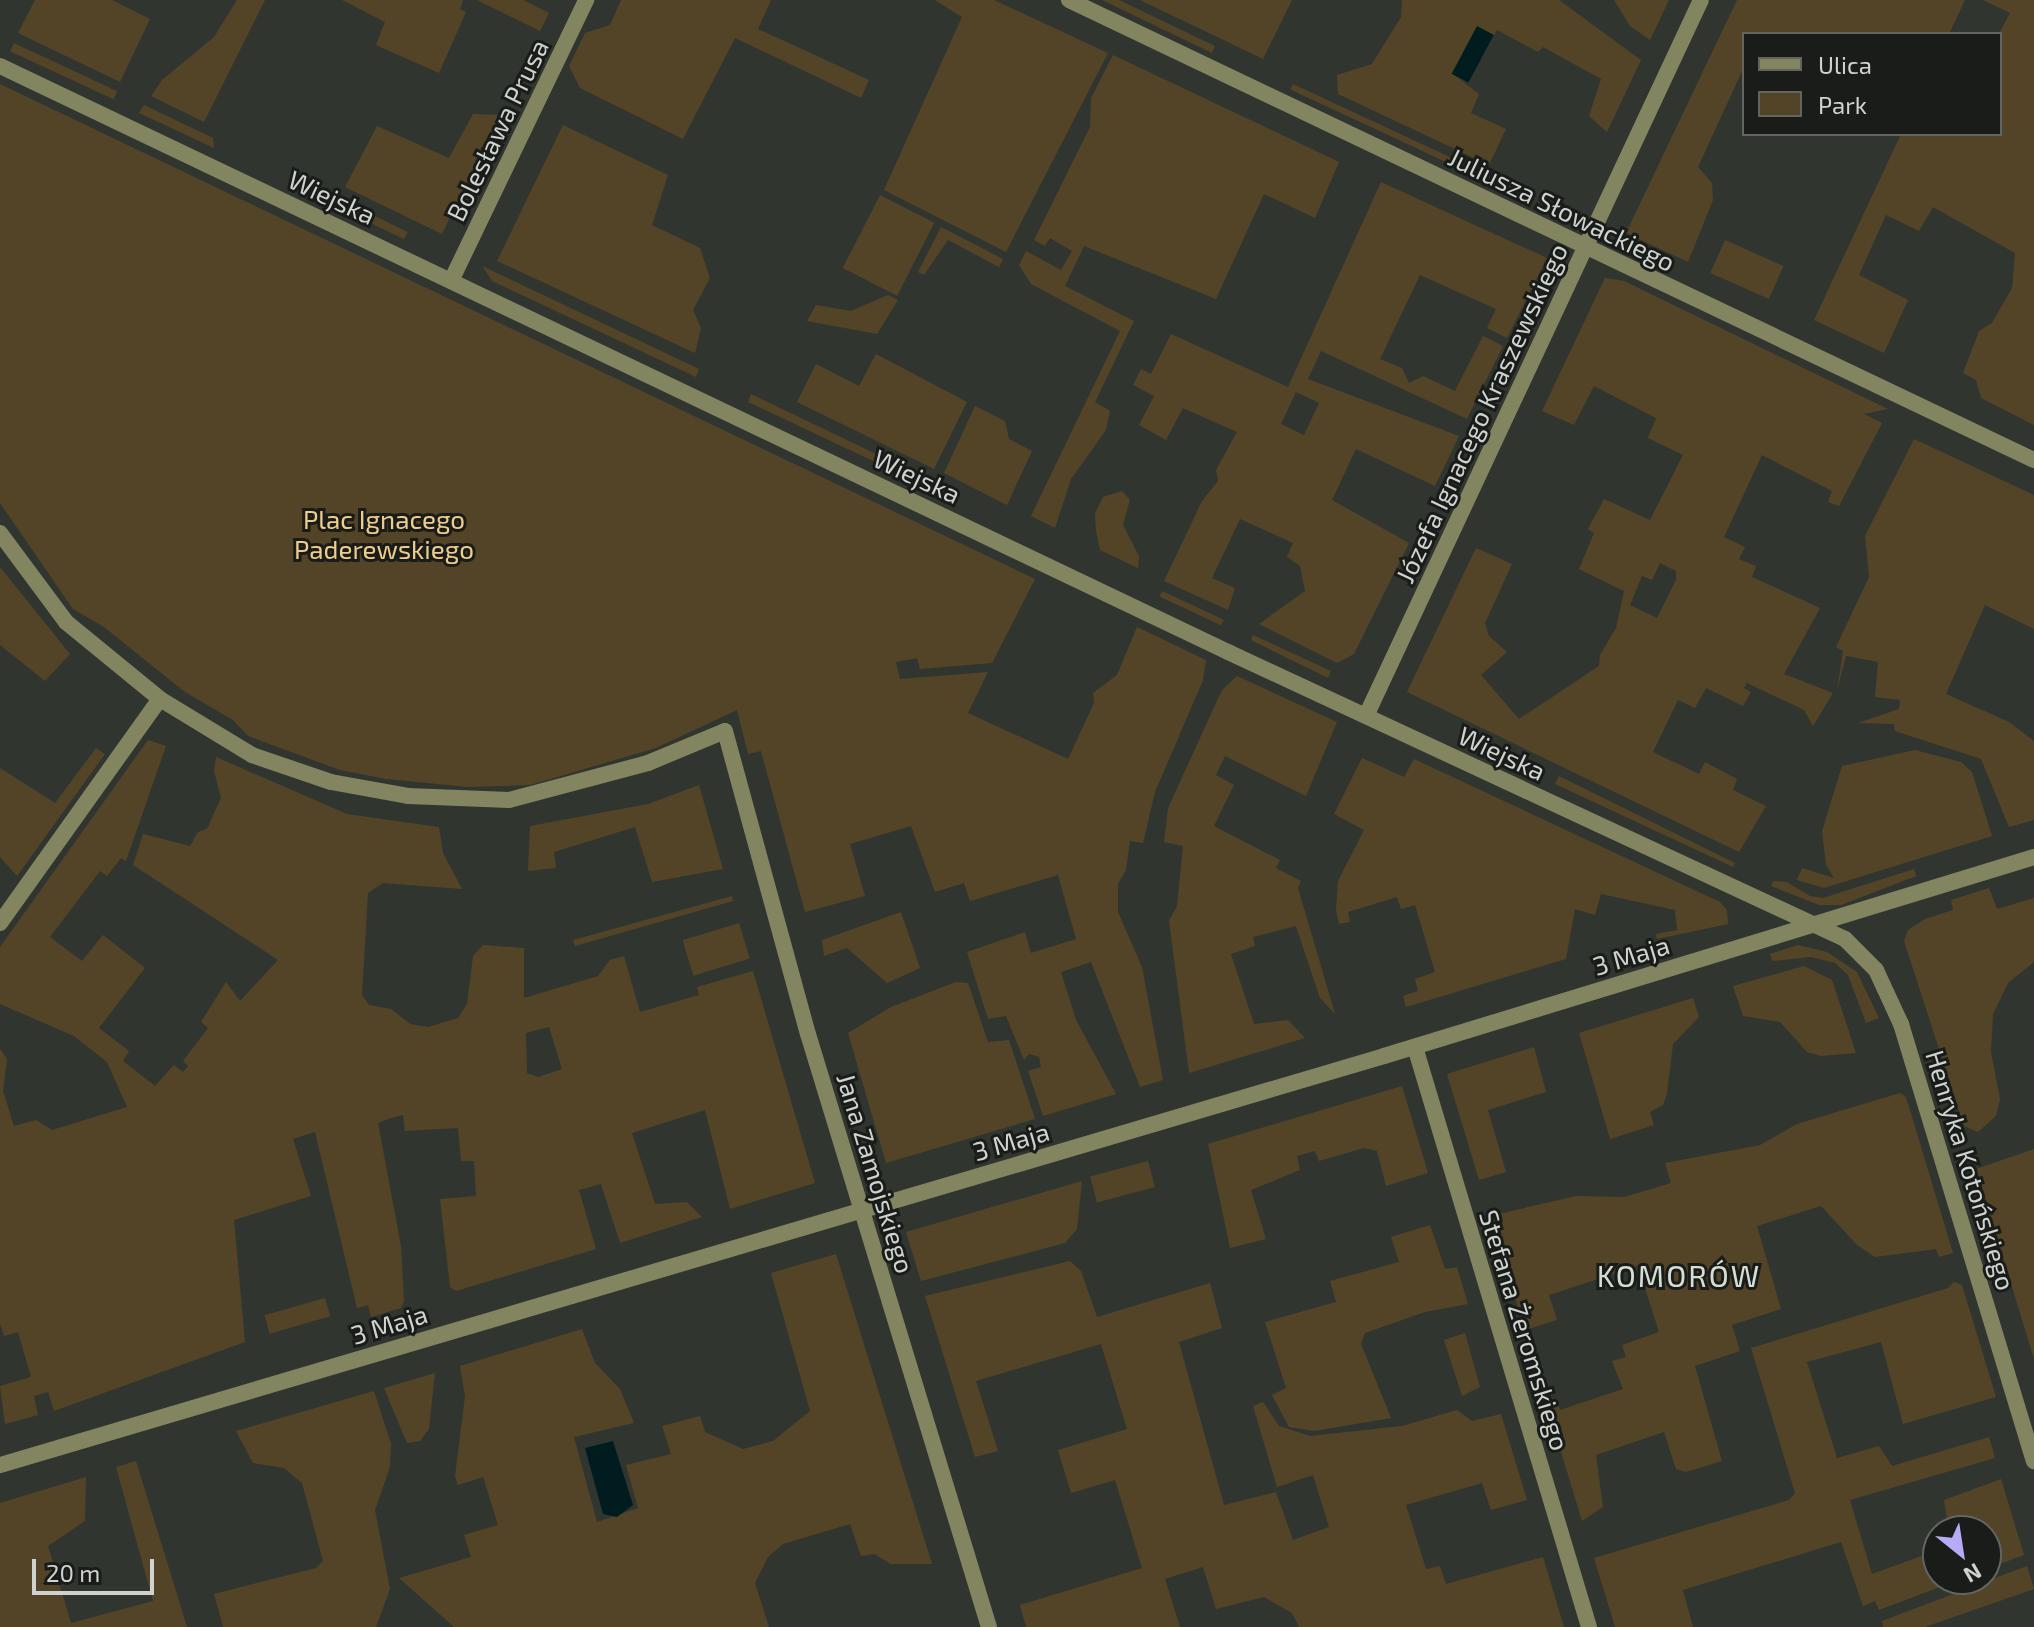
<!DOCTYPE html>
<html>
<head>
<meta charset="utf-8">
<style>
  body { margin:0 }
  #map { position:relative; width:2034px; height:1627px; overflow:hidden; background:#30362f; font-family:"Exo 2",sans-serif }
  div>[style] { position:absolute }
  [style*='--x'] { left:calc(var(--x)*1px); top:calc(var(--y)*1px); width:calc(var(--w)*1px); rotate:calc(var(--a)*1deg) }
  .green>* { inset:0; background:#534428; transform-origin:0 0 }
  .water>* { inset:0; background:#001c1e; transform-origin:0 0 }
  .minor>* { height:16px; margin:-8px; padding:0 8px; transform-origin:8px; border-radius:8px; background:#828560 }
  span { translate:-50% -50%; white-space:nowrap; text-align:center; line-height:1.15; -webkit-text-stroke:6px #191c19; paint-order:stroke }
  .street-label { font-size:26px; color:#cfd3cf }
  .park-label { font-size:26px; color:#efcc8c }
  .quarter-label { font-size:30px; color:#d5ddd4; letter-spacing:2px }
  .legend { position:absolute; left:1742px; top:32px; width:260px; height:104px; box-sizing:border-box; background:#191c19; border:2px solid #626562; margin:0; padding:10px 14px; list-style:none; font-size:24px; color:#cfd3cf }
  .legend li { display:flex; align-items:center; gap:16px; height:40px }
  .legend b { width:40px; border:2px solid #626562 }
  .north { position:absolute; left:1922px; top:1515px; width:80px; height:80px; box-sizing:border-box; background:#191c19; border:2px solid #626562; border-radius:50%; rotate:150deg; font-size:22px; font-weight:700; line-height:32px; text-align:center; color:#cfd3cf }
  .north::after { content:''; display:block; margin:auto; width:28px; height:36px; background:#b7abf7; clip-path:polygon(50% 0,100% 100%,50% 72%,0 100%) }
  .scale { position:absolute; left:32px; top:1559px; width:122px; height:36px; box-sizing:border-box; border:4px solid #cfd3cf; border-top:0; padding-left:10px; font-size:24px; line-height:28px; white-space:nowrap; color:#cfd3cf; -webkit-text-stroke:6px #191c19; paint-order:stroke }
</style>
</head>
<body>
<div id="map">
  <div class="green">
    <i style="clip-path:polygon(35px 0,112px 0,150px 19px,120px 82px,18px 33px)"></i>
    <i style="clip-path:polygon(237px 0,265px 0,204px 122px,151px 96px,162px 80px,214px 37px)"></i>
    <i style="clip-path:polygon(342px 0,463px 0,460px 9px,466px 12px,439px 73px,376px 45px,385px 22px)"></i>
    <i style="clip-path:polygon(477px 0,523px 0,549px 13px,540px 31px)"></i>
    <i style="clip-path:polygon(621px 0,771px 0,758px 29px,869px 80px,861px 98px,735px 38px,683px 139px,580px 88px,569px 66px,585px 33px,610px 25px)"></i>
    <i style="clip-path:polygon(935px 0,994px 0,1108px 53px,1006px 252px,884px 190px,962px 17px)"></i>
    <i style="clip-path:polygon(1102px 0,1119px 0,1215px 46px,1212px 53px)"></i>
    <i style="clip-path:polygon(1140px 0,1292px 0,1263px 59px)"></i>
    <i style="clip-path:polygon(1402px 0,1559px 0,1641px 60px,1607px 132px,1589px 116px,1601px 79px,1543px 47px,1538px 52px,1497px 30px,1494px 35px,1477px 27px,1453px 74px,1479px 94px,1471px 113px,1506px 129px,1489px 165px,1338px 94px,1337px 75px,1372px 64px,1401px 17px)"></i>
    <i style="clip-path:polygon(1614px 0,1669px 0,1650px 40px,1630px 26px)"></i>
    <i style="clip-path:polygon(1737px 0,1965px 0,1949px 34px,1744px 34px,1744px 67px,1698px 167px,1712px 183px,1713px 200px,1688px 262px,1626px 233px)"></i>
    <i style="clip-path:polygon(1983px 0,2034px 0,2034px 425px,1981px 398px,1976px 380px,1963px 373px,1979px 331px,1992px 323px,2012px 288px,2015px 253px,1933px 207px,1919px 231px,1886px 215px,1859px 275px,1908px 300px,1884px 353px,1814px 320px,1901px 134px,2000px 134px,1999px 34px,2010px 13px)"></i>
    <i style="left:14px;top:43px;width:114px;height:9px;rotate:25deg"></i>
    <i style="clip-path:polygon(1113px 55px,1339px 162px,1315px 218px,1264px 194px,1216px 299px,1084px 246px,1065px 286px,1134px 321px,1095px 402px,1110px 411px,1106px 430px,1071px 479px,1055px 528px,1031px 516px,1120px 331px,1031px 284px,1019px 265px,1026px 251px,1061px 270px,1072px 251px,1050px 238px,1045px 246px,1034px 240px,1090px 127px,1091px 98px)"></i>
    <i style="clip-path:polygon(0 84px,1035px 579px,992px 663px,920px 669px,917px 658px,896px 662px,900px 679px,988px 672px,968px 713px,1068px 759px,1094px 703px,1093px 693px,1117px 675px,1137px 627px,1206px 660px,1203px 680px,1155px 792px,1143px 843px,1130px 841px,1126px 870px,1118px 884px,1118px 912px,1142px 967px,1163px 1080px,1140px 1087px,1091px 962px,1061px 972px,1076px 1020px,1116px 1094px,1043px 1116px,1028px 1071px,1041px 1067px,1039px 1057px,1029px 1054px,1024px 1060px,1006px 1016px,988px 1019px,967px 952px,1025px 932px,1031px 953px,1076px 939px,1058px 875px,970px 901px,964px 883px,935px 892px,911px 826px,850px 844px,865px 896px,805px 912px,761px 751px,748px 754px,737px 710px,656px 748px,530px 785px,468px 787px,386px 779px,340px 770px,248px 736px,233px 720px,185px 692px,104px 627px,73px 609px,0 503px)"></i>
    <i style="left:1293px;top:84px;width:245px;height:6px;rotate:25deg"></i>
    <i style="clip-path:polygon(144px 105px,213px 138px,214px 148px,139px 113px)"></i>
    <i style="clip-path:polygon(473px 114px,499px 115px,442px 234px,345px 187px,377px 126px,449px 158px)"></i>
    <i style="clip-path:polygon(563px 125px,668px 175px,652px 225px,700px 248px,710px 278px,693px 310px,701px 328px,695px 353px,497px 261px)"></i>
    <i style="clip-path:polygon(evenodd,1381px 182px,1547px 258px,1507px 338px,1487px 328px,1496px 309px,1420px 275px,1380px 359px,1402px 368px,1409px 383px,1423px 376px,1455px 391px,1483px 336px,1503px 346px,1467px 419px,1321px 351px,1308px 379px,1459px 436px,1435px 486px,1356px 449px,1332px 500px,1409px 543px,1354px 654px,1337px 663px,1259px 624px,1305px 591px,1300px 566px,1287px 557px,1293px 543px,1240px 519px,1212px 578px,1235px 588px,1228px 610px,1164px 581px,1202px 501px,1218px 481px,1216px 470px,1237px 432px,1183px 408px,1166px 440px,1139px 425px,1154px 396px,1133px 385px,1141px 369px,1151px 374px,1171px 334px,1288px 387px,1381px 182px,1296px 392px,1319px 403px,1304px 435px,1281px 424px,1296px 392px)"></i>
    <i style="left:880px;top:195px;width:61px;height:82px;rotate:27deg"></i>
    <i style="left:342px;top:200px;width:73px;height:8px;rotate:26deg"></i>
    <i style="clip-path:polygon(941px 227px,1003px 259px,999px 267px,948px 240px,924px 275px,918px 272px)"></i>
    <i style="left:1725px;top:240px;width:64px;height:36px;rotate:24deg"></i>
    <i style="clip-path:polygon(482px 266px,699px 369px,696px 377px,492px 281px)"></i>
    <i style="clip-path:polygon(evenodd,1605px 278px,1624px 281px,1888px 409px,1864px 414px,1882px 423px,1839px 506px,1828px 502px,1832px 491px,1762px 455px,1724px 537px,1745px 547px,1739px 559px,1756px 566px,1752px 577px,1820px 608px,1784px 674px,1833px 693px,1813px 726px,1804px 710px,1747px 683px,1744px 688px,1751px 692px,1743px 706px,1706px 688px,1695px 708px,1678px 700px,1653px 752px,1699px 774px,1705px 762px,1737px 779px,1733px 790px,1766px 806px,1739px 852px,1407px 692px,1476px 548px,1512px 564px,1485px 623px,1489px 636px,1507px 652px,1481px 675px,1519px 719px,1599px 666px,1600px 655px,1616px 628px,1624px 591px,1579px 569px,1594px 533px,1588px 529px,1604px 499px,1650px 520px,1683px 455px,1648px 438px,1656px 418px,1594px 386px,1574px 425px,1542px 411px,1605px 278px,1660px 563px,1676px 571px,1676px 580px,1657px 618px,1630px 605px,1642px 576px,1652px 580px,1660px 563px)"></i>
    <i style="clip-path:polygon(888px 295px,898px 300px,877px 334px,807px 321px,816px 305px,851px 311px)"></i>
    <i style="clip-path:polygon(876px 354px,967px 402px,934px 469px,797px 402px,816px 364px,859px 386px)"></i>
    <i style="clip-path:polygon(751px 394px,953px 491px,949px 497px,748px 402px)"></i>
    <i style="clip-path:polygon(975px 406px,1005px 421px,1009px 439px,1032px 451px,1007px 505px,944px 473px)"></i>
    <i style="clip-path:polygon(1914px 439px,2034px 495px,2034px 629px,1985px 605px,1946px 694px,2009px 722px,2034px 741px,2034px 820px,2009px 827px,1981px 759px,1895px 731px,1894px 724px,1858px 723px,1899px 709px,1900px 700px,1875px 697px,1878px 662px,1846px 656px,1837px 691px,1843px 651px,1836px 647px,1869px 577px,1865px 536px)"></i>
    <i style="clip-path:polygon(1122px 491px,1130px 500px,1123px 525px,1139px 556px,1138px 568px,1100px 550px,1096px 531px,1095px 513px,1103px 497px)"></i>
    <i style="clip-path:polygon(0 567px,70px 654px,45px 681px,0 645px)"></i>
    <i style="left:1162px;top:591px;width:68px;height:6px;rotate:25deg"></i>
    <i style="clip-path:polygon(1253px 635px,1331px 671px,1328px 678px,1251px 640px)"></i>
    <i style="clip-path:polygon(1237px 676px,1337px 722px,1306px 796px,1225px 756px,1216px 775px,1234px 785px,1214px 826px,1280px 860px,1276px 868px,1301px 881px,1298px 888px,1335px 1014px,1320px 998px,1296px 926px,1253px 937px,1255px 946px,1231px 954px,1254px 1024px,1288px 1020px,1305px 1038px,1189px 1073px,1169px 921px,1177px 906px,1183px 846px,1164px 842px,1168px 808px,1222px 690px)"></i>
    <i style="clip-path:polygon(evenodd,148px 740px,166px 746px,126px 861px,121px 858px,107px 876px,100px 871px,50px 937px,82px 961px,103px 935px,145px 968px,99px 1028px,129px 1051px,123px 1061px,155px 1086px,174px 1065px,183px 1072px,188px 1066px,183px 1061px,208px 1028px,201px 1022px,226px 982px,240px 1001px,278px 960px,133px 865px,143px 834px,190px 846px,198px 832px,207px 829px,221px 798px,214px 771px,216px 757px,347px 814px,439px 827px,443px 853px,462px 889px,383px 883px,368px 893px,362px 995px,369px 1005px,391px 1009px,410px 1024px,428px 1027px,458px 1018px,467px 1004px,473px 956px,483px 945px,524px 948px,524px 998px,598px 976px,610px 960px,624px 956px,640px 1012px,699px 995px,697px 987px,753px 971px,815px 1183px,730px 1209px,705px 1110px,632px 1133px,655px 1204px,687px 1202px,702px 1217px,620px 1243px,601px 1184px,579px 1190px,596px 1249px,456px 1291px,450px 1287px,440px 1199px,476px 1196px,474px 1161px,461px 1161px,458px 1128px,405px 1131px,403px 1115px,391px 1118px,378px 1123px,401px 1246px,404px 1301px,401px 1308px,371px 1317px,368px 1305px,357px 1308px,315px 1132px,293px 1139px,311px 1196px,234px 1220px,245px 1342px,54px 1411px,48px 1392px,34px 1396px,38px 1415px,5px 1424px,0 1386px,31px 1377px,18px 1332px,4px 1336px,0 1324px,0 1049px,7px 1059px,3px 1091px,14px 1126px,36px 1120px,52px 1130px,127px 1107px,107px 1062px,74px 1036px,0 1004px,0 947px,148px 740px,549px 1027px,562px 1069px,538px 1077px,527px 1073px,526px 1033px,549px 1027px)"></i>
    <i style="clip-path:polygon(96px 748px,105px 754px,17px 876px,0 857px,0 768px,55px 803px)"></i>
    <i style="clip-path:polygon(1915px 750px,1961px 762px,1972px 772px,1992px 836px,1824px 888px,1797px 880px,1802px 868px,1834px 878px,1826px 865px,1822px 831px,1842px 766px)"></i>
    <i style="clip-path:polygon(1362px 758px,1404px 777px,1414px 759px,1720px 902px,1727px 910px,1728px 924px,1657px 939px,1656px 934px,1677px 930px,1675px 910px,1601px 894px,1595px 915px,1575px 909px,1566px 959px,1406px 1007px,1403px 996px,1418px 991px,1415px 979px,1435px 972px,1415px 905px,1401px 909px,1397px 897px,1348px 912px,1350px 922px,1339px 924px,1336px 910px,1338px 881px,1364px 830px,1334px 814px)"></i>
    <i style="clip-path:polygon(1559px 776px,1735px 863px,1733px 867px,1555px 784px)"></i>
    <i style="clip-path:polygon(699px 785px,723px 869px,652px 882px,635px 827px,554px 852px,556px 868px,528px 871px,530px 826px,648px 804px)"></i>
    <i style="clip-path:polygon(1914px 869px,1916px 876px,1841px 905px,1819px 905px,1771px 886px,1773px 881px,1787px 882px,1810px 896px,1823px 898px)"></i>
    <i style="clip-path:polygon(1989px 888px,1997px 909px,2034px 898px,2034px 962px,2008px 983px,1993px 1014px,1991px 1052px,2000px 1099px,1996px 1116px,1978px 1132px,1964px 1126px,1904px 941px,1908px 930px,1925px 919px,1953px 910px,1951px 900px)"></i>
    <i style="clip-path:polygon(732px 896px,733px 901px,575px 946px,573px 940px)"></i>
    <i style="clip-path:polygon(901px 912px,920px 968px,887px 983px,847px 948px,824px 956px,822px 940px)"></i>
    <i style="left:739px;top:923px;width:37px;height:59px;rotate:73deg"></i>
    <i style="clip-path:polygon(1798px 945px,1827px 952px,1857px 972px,1879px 1018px,1866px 1023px,1848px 975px,1835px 963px,1811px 957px,1772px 961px,1770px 954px)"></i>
    <i style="clip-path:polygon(1804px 966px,1832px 980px,1856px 1053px,1821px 1056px,1807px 1052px,1780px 1022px,1743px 1016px,1733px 986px)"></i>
    <i style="clip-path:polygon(956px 982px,968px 983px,988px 1042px,1009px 1040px,1035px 1119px,886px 1163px,848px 1033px,891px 1007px)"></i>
    <i style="clip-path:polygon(1693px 998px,1699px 1017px,1673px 1044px,1667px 1093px,1663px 1105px,1650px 1112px,1654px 1125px,1610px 1139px,1579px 1033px)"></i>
    <i style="clip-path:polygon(1534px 1047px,1546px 1092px,1488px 1110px,1506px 1172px,1479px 1180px,1447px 1074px)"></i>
    <i style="clip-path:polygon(1402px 1086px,1428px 1173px,1386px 1186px,1377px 1151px,1364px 1148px,1319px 1161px,1315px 1151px,1297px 1156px,1300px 1170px,1251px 1190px,1266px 1239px,1230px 1248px,1208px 1144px)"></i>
    <i style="clip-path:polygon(1900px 1093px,1906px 1097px,1953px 1253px,1939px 1257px,1936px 1249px,1875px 1257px,1857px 1245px,1821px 1206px,1757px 1226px,1781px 1309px,1732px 1325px,1740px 1351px,1695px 1366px,1722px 1461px,1686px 1472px,1676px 1469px,1664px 1432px,1596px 1455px,1603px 1507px,1582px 1521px,1548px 1409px,1558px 1405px,1560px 1410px,1623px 1389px,1612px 1361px,1626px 1357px,1622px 1345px,1659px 1332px,1638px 1266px,1549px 1295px,1557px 1320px,1525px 1330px,1490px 1216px,1576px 1196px,1624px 1197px,1671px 1183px,1665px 1163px,1760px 1145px,1797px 1124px)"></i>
    <i style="clip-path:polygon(2034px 1149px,2034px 1359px,1976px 1169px)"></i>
    <i style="left:1148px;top:1161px;width:27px;height:60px;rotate:75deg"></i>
    <i style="clip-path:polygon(1082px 1181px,1077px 1229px,1065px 1243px,921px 1281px,906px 1232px)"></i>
    <i style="clip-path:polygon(1430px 1225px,1445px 1269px,1457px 1267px,1468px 1304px,1425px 1312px,1365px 1333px,1361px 1344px,1391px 1418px,1314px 1431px,1289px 1427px,1272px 1395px,1286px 1388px,1265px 1322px,1336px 1302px,1330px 1281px,1399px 1262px,1391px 1237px)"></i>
    <i style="clip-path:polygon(836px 1254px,932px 1564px,891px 1564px,874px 1554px,861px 1556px,850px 1524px,783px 1544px,768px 1557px,755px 1583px,769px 1627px,454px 1627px,399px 1578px,471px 1557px,464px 1535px,498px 1525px,483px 1477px,458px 1485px,455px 1476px,465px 1396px,460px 1366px,582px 1329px,595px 1363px,620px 1389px,634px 1423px,574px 1437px,597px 1522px,638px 1508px,626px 1465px,671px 1454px,662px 1426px,700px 1416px,705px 1432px,743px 1449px,773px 1441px,810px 1411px,771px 1273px)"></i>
    <i style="clip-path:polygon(1070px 1261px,1081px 1271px,1097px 1317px,1210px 1283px,1222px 1328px,1179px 1342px,1224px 1505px,1276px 1492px,1293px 1540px,1329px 1527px,1313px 1475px,1277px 1487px,1253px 1406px,1263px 1402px,1279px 1426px,1310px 1436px,1402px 1426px,1457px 1410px,1472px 1421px,1501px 1414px,1527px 1500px,1491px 1510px,1482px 1483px,1406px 1505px,1426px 1569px,1440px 1566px,1446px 1584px,1543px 1557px,1564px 1627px,1299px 1627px,1292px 1613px,1264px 1597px,1216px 1609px,1203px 1567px,1165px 1579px,1180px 1627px,1026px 1627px,1020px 1605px,1142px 1568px,1115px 1480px,1071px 1493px,1058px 1450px,1127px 1429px,1101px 1344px,976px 1381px,998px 1451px,975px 1457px,925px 1296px)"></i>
    <i style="clip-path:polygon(1954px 1282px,1962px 1285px,1996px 1397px,1903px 1424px,1881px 1342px,1807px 1362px,1837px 1458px,1879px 1446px,1892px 1466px,1989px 1437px,1995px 1458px,1850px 1500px,1872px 1574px,1938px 1550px,1938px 1579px,1961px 1579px,1879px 1610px,1875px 1601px,1863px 1606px,1841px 1542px,1683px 1590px,1693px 1627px,1615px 1627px,1594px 1558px,1789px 1500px,1795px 1493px,1751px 1348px,1948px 1288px)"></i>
    <i style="left:325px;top:1298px;width:19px;height:63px;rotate:74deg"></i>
    <i style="clip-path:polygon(1465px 1333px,1480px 1387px,1462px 1396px,1444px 1340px)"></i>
    <i style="clip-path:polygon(435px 1373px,429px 1429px,420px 1441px,407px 1443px,384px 1388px)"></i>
    <i style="clip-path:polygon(374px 1391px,391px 1444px,390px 1467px,375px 1510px,390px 1589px,376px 1627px,223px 1627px,214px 1594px,316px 1568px,323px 1561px,302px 1483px,284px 1468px,253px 1463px,236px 1431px)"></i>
    <i style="clip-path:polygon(136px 1461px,187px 1627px,0 1627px,0 1503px,86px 1477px,85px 1521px,48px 1546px,71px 1623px,153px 1601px,116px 1467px)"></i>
    <i style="clip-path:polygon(2001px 1479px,2024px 1555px,1986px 1569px,1986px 1531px,1949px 1531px,1944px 1500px)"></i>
    <i style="clip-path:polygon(2027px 1566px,2034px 1589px,1925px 1627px,1883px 1627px,1882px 1621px)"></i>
  </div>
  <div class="water">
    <i style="left:1477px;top:26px;width:19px;height:54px;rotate:28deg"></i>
    <i style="clip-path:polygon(613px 1441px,633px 1505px,617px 1517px,603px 1514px,585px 1448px)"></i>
  </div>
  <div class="minor">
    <i style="--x:1069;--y:0;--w:1069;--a:25.49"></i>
    <i style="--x:0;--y:66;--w:1361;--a:25.51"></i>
    <i style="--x:1228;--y:652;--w:680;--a:24.95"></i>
    <i style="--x:1845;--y:939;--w:44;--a:45"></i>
    <i style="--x:1876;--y:970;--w:60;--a:65.2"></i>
    <i style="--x:1901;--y:1024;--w:457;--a:73.1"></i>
    <i style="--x:451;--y:281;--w:312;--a:-64.3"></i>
    <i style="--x:0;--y:533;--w:111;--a:53.4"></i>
    <i style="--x:66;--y:622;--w:122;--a:39.3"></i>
    <i style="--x:160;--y:699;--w:108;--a:31.3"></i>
    <i style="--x:252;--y:755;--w:83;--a:18.9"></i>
    <i style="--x:331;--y:782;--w:78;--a:10.3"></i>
    <i style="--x:408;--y:796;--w:101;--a:2.3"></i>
    <i style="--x:509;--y:800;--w:144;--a:-14.9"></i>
    <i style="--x:648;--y:763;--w:83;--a:-22.6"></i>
    <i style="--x:725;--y:731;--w:314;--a:74.7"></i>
    <i style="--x:808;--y:1034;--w:620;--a:73.03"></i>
    <i style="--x:1366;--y:716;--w:790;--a:-64.93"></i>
    <i style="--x:0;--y:923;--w:275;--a:-54.5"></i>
    <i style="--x:1415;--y:1047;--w:606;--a:73.3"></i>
    <i style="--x:0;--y:1465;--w:1443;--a:-16.46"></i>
    <i style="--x:1384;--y:1056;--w:680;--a:-17.02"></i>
  </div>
  <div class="street-label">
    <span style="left:497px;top:130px;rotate:-64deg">Bolesława Prusa</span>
    <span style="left:332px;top:197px;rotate:25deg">Wiejska</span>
    <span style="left:1562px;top:209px;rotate:26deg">Juliusza Słowackiego</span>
    <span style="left:1481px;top:413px;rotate:-65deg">Józefa Ignacego Kraszewskiego</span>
    <span style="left:917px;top:476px;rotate:25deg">Wiejska</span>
    <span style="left:1502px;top:753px;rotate:25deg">Wiejska</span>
    <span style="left:1631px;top:955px;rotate:-17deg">3 Maja</span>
    <span style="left:1011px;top:1141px;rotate:-16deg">3 Maja</span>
    <span style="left:1971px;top:1170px;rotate:73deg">Henryka Kotońskiego</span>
    <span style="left:876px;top:1173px;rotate:73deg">Jana Zamojskiego</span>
    <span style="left:389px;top:1324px;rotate:-17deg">3 Maja</span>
    <span style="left:1525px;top:1330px;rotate:73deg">Stefana Żeromskiego</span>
  </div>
  <div class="park-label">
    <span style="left:384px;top:534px">Plac Ignacego<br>Paderewskiego</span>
  </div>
  <div class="quarter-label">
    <span style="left:1679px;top:1275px">KOMORÓW</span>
  </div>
  <ul class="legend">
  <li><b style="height:10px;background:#828560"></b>Ulica</li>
  <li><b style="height:22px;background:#534428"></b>Park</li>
  </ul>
  <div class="north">N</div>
  <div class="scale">20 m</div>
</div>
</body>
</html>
